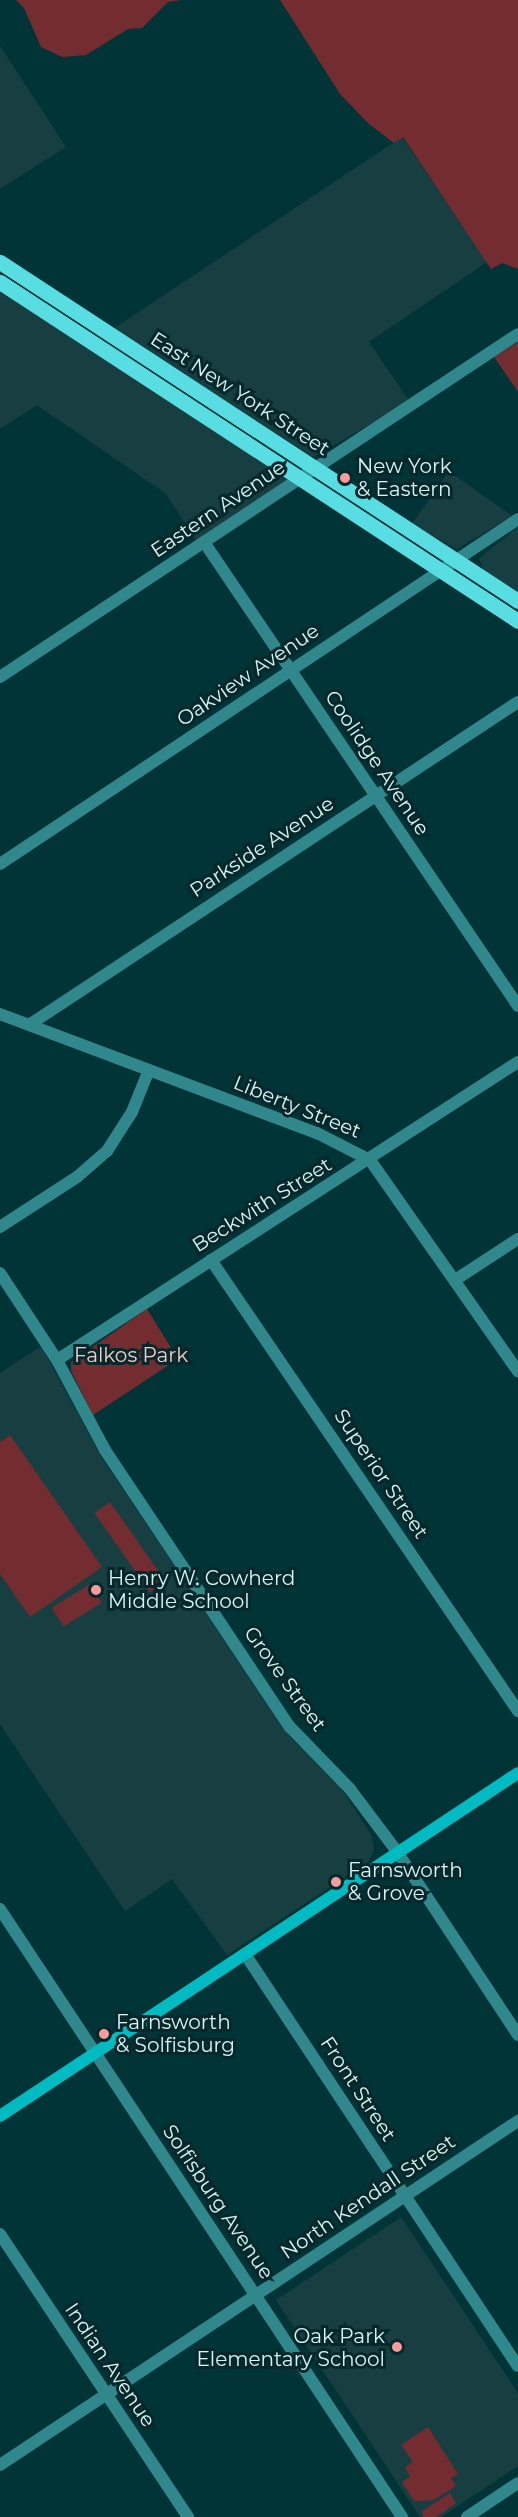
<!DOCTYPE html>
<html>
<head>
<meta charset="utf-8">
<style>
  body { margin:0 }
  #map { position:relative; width:518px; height:2517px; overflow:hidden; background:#003437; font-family:Montserrat,sans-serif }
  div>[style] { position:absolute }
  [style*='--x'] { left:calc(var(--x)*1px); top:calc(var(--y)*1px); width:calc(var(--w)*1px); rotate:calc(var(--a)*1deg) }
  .built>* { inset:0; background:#173f41 }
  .green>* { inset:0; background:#732c30; transform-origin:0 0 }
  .minor>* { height:12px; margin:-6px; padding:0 6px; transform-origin:6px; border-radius:6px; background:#31888c }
  .tertiary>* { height:12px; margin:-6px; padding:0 6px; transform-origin:6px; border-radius:6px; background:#31888c }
  .secondary>* { height:12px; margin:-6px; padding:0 6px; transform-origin:6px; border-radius:6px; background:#00bcc2 }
  .primary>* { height:15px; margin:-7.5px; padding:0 7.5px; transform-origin:7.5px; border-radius:7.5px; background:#58dde3 }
  .dots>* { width:16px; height:16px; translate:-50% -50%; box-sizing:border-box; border:3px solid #06282a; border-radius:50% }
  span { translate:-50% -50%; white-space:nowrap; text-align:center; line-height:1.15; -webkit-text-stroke:6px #06282a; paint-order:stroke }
  .street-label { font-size:20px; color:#d6f5f6 }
  .poi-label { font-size:20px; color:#d6f5f6 }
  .left { translate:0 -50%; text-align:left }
  .right { translate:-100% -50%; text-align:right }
  .park-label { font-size:20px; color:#efcccb }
</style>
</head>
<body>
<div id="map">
  <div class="built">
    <i style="clip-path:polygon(0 46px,66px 147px,0 189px)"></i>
    <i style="clip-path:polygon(402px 137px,487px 262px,369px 342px,410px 402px,313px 457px,113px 329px)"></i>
    <i style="clip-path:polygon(0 289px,290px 478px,197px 541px,165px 493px,37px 405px,0 429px)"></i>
    <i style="clip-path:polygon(449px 471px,512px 516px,457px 549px,412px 524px)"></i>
    <i style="clip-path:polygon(518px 527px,518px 594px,484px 572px,479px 558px)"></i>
    <i style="clip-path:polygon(41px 1346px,101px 1456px,291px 1738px,341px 1788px,372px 1836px,374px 1851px,368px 1862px,227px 1955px,172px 1879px,125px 1911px,0 1724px,0 1373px)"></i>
    <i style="clip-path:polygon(401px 2217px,518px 2393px,518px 2466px,441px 2517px,420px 2517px,276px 2300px)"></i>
  </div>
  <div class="green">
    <i style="clip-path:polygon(16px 0,181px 0,168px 2px,142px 28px,128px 29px,86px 55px,62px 57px,41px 47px,24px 8px)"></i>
    <i style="clip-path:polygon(280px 0,518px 0,518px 269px,502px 263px,491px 269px,403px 137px,394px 143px,369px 124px,340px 94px)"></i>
    <i style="clip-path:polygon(518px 342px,518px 392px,494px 357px)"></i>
    <i style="clip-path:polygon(147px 1309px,178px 1359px,93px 1415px,71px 1371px,71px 1362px)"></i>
    <i style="clip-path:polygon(10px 1435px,102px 1567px,30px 1617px,0 1574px,0 1442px)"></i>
    <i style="left:110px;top:1502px;width:97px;height:19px;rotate:55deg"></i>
    <i style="left:90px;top:1584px;width:22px;height:45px;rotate:58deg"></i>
    <i style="clip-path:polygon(428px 2427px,458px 2474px,451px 2478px,456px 2486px,434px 2500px,414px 2501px,402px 2482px,410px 2477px,405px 2467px,413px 2462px,401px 2445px)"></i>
    <i style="clip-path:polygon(450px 2493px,456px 2503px,436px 2517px,423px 2517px,422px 2511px)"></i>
  </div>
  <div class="minor">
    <i style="--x:204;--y:542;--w:560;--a:55.91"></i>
    <i style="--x:0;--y:677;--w:621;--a:-33.51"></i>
    <i style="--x:0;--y:864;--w:622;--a:-33.66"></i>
    <i style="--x:29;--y:1025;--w:586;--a:-33.45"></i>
    <i style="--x:0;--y:1227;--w:92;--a:-33"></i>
    <i style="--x:77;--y:1177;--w:40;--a:-41"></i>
    <i style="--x:107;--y:1151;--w:46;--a:-57.3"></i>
    <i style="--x:132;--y:1112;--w:45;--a:-68"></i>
    <i style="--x:211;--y:1260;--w:546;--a:55.76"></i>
    <i style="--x:0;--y:1273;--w:104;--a:56.8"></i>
    <i style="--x:57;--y:1360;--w:102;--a:61.9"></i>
    <i style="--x:105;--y:1450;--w:332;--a:56.3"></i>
    <i style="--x:289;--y:1726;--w:88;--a:45.9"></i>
    <i style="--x:350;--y:1789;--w:80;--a:53.1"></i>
    <i style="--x:398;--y:1853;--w:218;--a:56.6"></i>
    <i style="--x:455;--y:1280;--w:75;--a:-33.1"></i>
    <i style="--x:57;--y:1360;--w:549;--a:-32.88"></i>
    <i style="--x:0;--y:1909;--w:729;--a:56.53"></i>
    <i style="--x:245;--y:1954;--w:494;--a:56.5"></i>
    <i style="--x:0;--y:2234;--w:340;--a:56.4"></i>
    <i style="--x:0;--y:2465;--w:622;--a:-33.59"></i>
    <i style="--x:467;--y:2517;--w:61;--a:-33.7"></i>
  </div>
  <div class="tertiary">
    <i style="--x:0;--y:1014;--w:339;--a:20.6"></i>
    <i style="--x:317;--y:1133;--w:59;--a:27"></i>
    <i style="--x:370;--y:1160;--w:258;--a:55"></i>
  </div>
  <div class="secondary">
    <i style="--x:0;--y:2116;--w:621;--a:-33.51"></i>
  </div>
  <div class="primary">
    <i style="--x:0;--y:262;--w:619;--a:33.2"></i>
    <i style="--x:0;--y:282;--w:619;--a:33.2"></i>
  </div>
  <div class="dots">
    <i style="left:345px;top:478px;background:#f59b9b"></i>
    <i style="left:96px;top:1590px;background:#f59b9b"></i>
    <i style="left:336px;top:1882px;background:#f59b9b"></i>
    <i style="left:104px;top:2034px;background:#f59b9b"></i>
    <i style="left:397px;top:2347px;background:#f59b9b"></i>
  </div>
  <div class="street-label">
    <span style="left:240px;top:394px;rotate:33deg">East New York Street</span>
    <span style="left:218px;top:509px;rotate:-34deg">Eastern Avenue</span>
    <span style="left:248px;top:675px;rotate:-34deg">Oakview Avenue</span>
    <span style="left:377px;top:763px;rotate:56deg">Coolidge Avenue</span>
    <span style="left:262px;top:847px;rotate:-33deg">Parkside Avenue</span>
    <span style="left:297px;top:1107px;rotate:22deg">Liberty Street</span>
    <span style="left:262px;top:1205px;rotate:-32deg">Beckwith Street</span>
    <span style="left:381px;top:1474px;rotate:56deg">Superior Street</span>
    <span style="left:285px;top:1679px;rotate:54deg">Grove Street</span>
    <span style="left:358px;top:2089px;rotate:57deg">Front Street</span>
    <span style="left:368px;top:2197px;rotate:-34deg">North Kendall Street</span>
    <span style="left:218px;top:2202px;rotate:56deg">Solfisburg Avenue</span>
    <span style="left:110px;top:2365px;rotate:56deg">Indian Avenue</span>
  </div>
  <div class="poi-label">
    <span class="left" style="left:357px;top:478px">New York<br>&amp; Eastern</span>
    <span class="left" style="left:108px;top:1590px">Henry W. Cowherd<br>Middle School</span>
    <span class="left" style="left:348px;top:1882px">Farnsworth<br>&amp; Grove</span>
    <span class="left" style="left:116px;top:2034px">Farnsworth<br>&amp; Solfisburg</span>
    <span class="right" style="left:385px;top:2348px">Oak Park<br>Elementary School</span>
  </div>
  <div class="park-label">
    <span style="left:131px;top:1355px">Falkos Park</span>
  </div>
</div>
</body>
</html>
